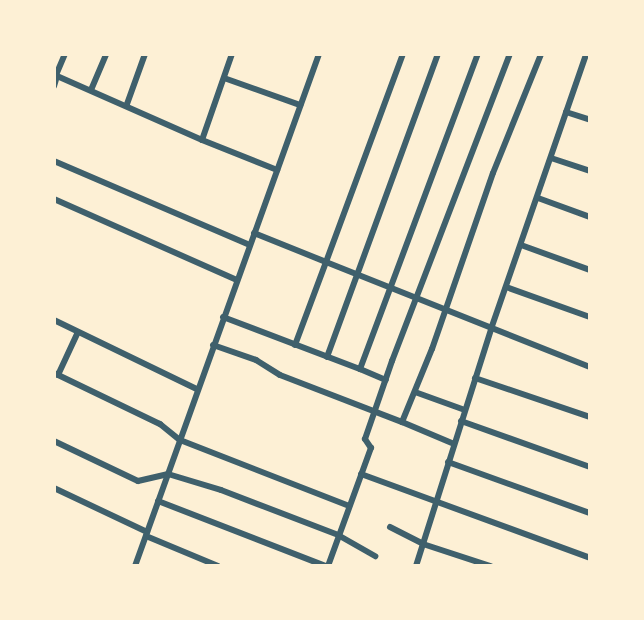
<!DOCTYPE html>
<html>
<head>
<meta charset="utf-8">
<style>
  body { margin:0 }
  #map { position:relative; width:644px; height:620px; overflow:hidden; background:#fdf0d5; font-family:"Source Sans 3",sans-serif }
  div>[style] { position:absolute }
  [style*='--x'] { left:calc(var(--x)*1px); top:calc(var(--y)*1px); width:calc(var(--w)*1px); rotate:calc(var(--a)*1deg) }
  .minor>* { height:6px; margin:-3px; padding:0 3px; transform-origin:3px; border-radius:3px; background:#3f606c }
  span { translate:-50% -50%; white-space:nowrap; text-align:center; line-height:1.15; -webkit-text-stroke:7px #fdf0d5; paint-order:stroke }
  .frame { position:absolute; inset:0; border:56px solid #fdf0d5; pointer-events:none }
</style>
</head>
<body>
<div id="map">
  <div class="minor">
    <i style="--x:56;--y:75;--w:23;--a:-67"></i>
    <i style="--x:224;--y:78;--w:81;--a:19.6"></i>
    <i style="--x:54;--y:86;--w:10;--a:-73"></i>
    <i style="--x:57;--y:76;--w:158;--a:23.8"></i>
    <i style="--x:202;--y:140;--w:91;--a:-70.8"></i>
    <i style="--x:91;--y:90;--w:39;--a:-67"></i>
    <i style="--x:127;--y:104;--w:53;--a:-70.2"></i>
    <i style="--x:566;--y:112;--w:25;--a:18"></i>
    <i style="--x:202;--y:140;--w:81;--a:21.8"></i>
    <i style="--x:551;--y:158;--w:41;--a:18.4"></i>
    <i style="--x:54;--y:161;--w:213;--a:23.2"></i>
    <i style="--x:538;--y:198;--w:55;--a:20.1"></i>
    <i style="--x:54;--y:199;--w:200;--a:23.9"></i>
    <i style="--x:254;--y:233;--w:78;--a:21.9"></i>
    <i style="--x:326;--y:262;--w:222;--a:-69.7"></i>
    <i style="--x:521;--y:245;--w:73;--a:19.9"></i>
    <i style="--x:506;--y:287;--w:89;--a:19.7"></i>
    <i style="--x:223;--y:317;--w:147;--a:20.8"></i>
    <i style="--x:360;--y:369;--w:336;--a:-69.5"></i>
    <i style="--x:54;--y:320;--w:159;--a:25.8"></i>
    <i style="--x:213;--y:345;--w:46;--a:19.2"></i>
    <i style="--x:256;--y:360;--w:28;--a:32"></i>
    <i style="--x:280;--y:375;--w:131;--a:21.1"></i>
    <i style="--x:402;--y:422;--w:79;--a:-67.7"></i>
    <i style="--x:432;--y:349;--w:186;--a:-70.9"></i>
    <i style="--x:493;--y:173;--w:128;--a:-68"></i>
    <i style="--x:295;--y:345;--w:89;--a:-69.5"></i>
    <i style="--x:326;--y:262;--w:284;--a:21.7"></i>
    <i style="--x:327;--y:357;--w:323;--a:-69.9"></i>
    <i style="--x:360;--y:369;--w:28;--a:23"></i>
    <i style="--x:54;--y:373;--w:118;--a:25.7"></i>
    <i style="--x:160;--y:424;--w:26;--a:39"></i>
    <i style="--x:180;--y:440;--w:181;--a:21.3"></i>
    <i style="--x:58;--y:375;--w:47;--a:-65.1"></i>
    <i style="--x:475;--y:378;--w:121;--a:18.7"></i>
    <i style="--x:415;--y:392;--w:53;--a:19.8"></i>
    <i style="--x:461;--y:421;--w:137;--a:19.6"></i>
    <i style="--x:402;--y:422;--w:56;--a:22.9"></i>
    <i style="--x:54;--y:441;--w:93;--a:25.5"></i>
    <i style="--x:138;--y:481;--w:31;--a:-13"></i>
    <i style="--x:168;--y:474;--w:55;--a:16.8"></i>
    <i style="--x:221;--y:490;--w:125;--a:21"></i>
    <i style="--x:338;--y:535;--w:43;--a:29.6"></i>
    <i style="--x:448;--y:462;--w:151;--a:19.8"></i>
    <i style="--x:361;--y:474;--w:244;--a:20.1"></i>
    <i style="--x:54;--y:488;--w:103;--a:25.3"></i>
    <i style="--x:158;--y:501;--w:180;--a:21.2"></i>
    <i style="--x:390;--y:527;--w:37;--a:27"></i>
    <i style="--x:423;--y:544;--w:71;--a:18.2"></i>
    <i style="--x:146;--y:536;--w:78;--a:22.6"></i>
    <i style="--x:135;--y:566;--w:544;--a:-70.23"></i>
    <i style="--x:328;--y:566;--w:126;--a:-70"></i>
    <i style="--x:371;--y:448;--w:11;--a:-124"></i>
    <i style="--x:365;--y:439;--w:83;--a:-70.9"></i>
    <i style="--x:392;--y:361;--w:329;--a:-69"></i>
    <i style="--x:416;--y:566;--w:249;--a:-72.4"></i>
    <i style="--x:491;--y:329;--w:291;--a:-70.9"></i>
  </div>
  <div class="frame"></div>
</div>
</body>
</html>
